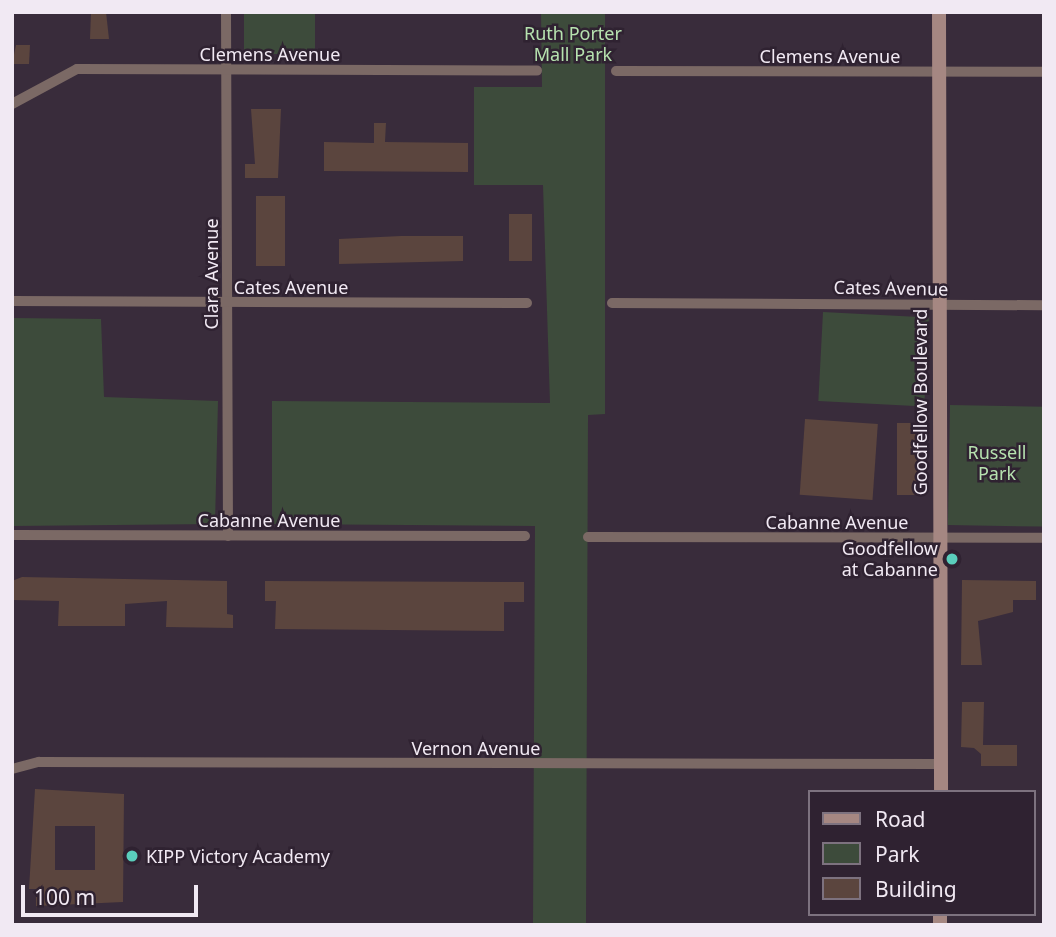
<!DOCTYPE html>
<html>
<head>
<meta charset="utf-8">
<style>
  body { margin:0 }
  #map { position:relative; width:1056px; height:937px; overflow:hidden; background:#392c3b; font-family:"Noto Sans",sans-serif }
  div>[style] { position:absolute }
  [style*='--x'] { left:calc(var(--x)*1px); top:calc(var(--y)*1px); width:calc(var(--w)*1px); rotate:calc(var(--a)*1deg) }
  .green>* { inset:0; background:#3d4b3b; transform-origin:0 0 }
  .building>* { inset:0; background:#5b453e; transform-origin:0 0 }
  .minor>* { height:10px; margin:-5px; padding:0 5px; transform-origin:5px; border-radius:5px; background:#7b6965 }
  .secondary>* { height:14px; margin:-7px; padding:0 7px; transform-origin:7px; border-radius:7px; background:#a58782 }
  .dots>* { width:19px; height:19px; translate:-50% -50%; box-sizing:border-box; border:4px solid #2f2231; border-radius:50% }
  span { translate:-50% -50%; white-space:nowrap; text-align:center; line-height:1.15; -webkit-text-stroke:5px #2f2231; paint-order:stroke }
  .park-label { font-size:18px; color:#b6e2af }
  .street-label { font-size:18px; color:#f1e9f3 }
  .poi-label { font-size:18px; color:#f1e9f3 }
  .right { translate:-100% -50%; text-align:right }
  .left { translate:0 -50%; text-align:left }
  .frame { position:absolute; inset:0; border:14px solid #f1e9f3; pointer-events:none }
  .legend { position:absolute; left:808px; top:790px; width:228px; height:126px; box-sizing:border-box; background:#2f2231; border:2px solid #7d727f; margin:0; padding:9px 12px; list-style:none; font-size:21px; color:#f1e9f3 }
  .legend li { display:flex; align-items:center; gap:14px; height:35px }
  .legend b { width:35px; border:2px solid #7d727f }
  .scale { position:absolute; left:21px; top:885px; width:177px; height:32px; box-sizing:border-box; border:4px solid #f1e9f3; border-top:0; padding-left:9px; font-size:21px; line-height:24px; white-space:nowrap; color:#f1e9f3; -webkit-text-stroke:5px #2f2231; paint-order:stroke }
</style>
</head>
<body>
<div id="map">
  <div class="green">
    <i style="left:244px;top:12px;width:71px;height:42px"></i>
    <i style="clip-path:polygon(541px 12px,605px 12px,605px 414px,588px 415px,586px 925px,533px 925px,535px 526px,272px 524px,272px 401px,550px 403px,543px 185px,474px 185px,474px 87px,542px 87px)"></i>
    <i style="left:823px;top:312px;width:106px;height:89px;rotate:3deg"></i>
    <i style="clip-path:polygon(12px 318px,101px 319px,104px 397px,218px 401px,215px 524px,12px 526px)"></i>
    <i style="left:950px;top:405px;width:94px;height:120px;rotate:1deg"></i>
  </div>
  <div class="building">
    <i style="clip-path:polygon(91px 12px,106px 12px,109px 39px,90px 39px)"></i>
    <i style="clip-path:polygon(16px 45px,30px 45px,29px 64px,12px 64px)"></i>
    <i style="clip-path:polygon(251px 109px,281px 109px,278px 178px,245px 178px,245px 164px,255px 164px)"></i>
    <i style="clip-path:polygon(374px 123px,386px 123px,385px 142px,468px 143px,468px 172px,324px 171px,324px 142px,374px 143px)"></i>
    <i style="left:256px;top:196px;width:29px;height:70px"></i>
    <i style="left:509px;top:214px;width:23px;height:47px"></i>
    <i style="clip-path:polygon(401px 236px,463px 236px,463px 261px,339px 264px,339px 239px)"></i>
    <i style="left:805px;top:419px;width:73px;height:76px;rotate:4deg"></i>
    <i style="left:921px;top:423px;width:72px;height:24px;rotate:90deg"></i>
    <i style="clip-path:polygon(22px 577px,227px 581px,227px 614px,233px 615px,233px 628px,166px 627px,167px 601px,125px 604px,125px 626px,58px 626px,59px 601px,12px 600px,12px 581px)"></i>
    <i style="clip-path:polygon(962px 580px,1036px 581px,1036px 600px,1013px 600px,1013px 612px,978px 621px,982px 665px,961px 665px)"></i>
    <i style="clip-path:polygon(265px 581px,524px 582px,524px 602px,504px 602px,504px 631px,275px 629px,276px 601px,265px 601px)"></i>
    <i style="clip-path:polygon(962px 702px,984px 702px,983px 745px,1017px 745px,1017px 766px,981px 766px,981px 754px,974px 748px,961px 747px)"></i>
    <i style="clip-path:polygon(evenodd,35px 789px,124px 794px,123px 902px,36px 906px,36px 889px,29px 889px,35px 789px,55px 826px,95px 826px,95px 870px,55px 870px,55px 826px)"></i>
  </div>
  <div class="minor">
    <i style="--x:226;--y:12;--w:524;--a:89.78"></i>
    <i style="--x:616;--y:71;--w:428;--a:0.1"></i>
    <i style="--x:12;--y:104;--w:74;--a:-28.3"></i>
    <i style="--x:77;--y:69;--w:460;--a:0.2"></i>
    <i style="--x:12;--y:301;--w:515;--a:0.22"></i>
    <i style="--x:612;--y:303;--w:432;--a:0.3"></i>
    <i style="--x:12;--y:535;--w:513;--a:0.11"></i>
    <i style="--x:588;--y:537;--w:456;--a:0.1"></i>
    <i style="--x:12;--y:769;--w:28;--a:-15"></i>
    <i style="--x:39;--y:762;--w:902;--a:0.13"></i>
  </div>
  <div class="secondary">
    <i style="--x:939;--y:12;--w:780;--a:89.85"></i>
    <i style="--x:940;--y:925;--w:11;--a:-90"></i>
  </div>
  <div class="dots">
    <i style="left:952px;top:559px;background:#5acebc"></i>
    <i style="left:132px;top:856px;background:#5acebc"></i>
  </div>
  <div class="park-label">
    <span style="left:573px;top:44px">Ruth Porter<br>Mall Park</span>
    <span style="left:997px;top:463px">Russell<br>Park</span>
  </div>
  <div class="street-label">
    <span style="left:270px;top:54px">Clemens Avenue</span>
    <span style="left:830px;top:56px">Clemens Avenue</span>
    <span style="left:211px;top:274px;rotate:-90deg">Clara Avenue</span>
    <span style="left:291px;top:287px">Cates Avenue</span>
    <span style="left:891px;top:288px;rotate:1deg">Cates Avenue</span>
    <span style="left:920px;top:402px;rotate:-90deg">Goodfellow Boulevard</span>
    <span style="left:269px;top:520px">Cabanne Avenue</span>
    <span style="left:837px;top:522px">Cabanne Avenue</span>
    <span style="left:476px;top:748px">Vernon Avenue</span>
  </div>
  <div class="poi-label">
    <span class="right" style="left:938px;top:559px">Goodfellow<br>at Cabanne</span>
    <span class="left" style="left:146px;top:856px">KIPP Victory Academy</span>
  </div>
  <div class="frame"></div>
  <ul class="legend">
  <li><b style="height:9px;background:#a58782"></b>Road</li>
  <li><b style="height:19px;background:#3d4b3b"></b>Park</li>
  <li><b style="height:19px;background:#5b453e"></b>Building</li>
  </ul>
  <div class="scale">100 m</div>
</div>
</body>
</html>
